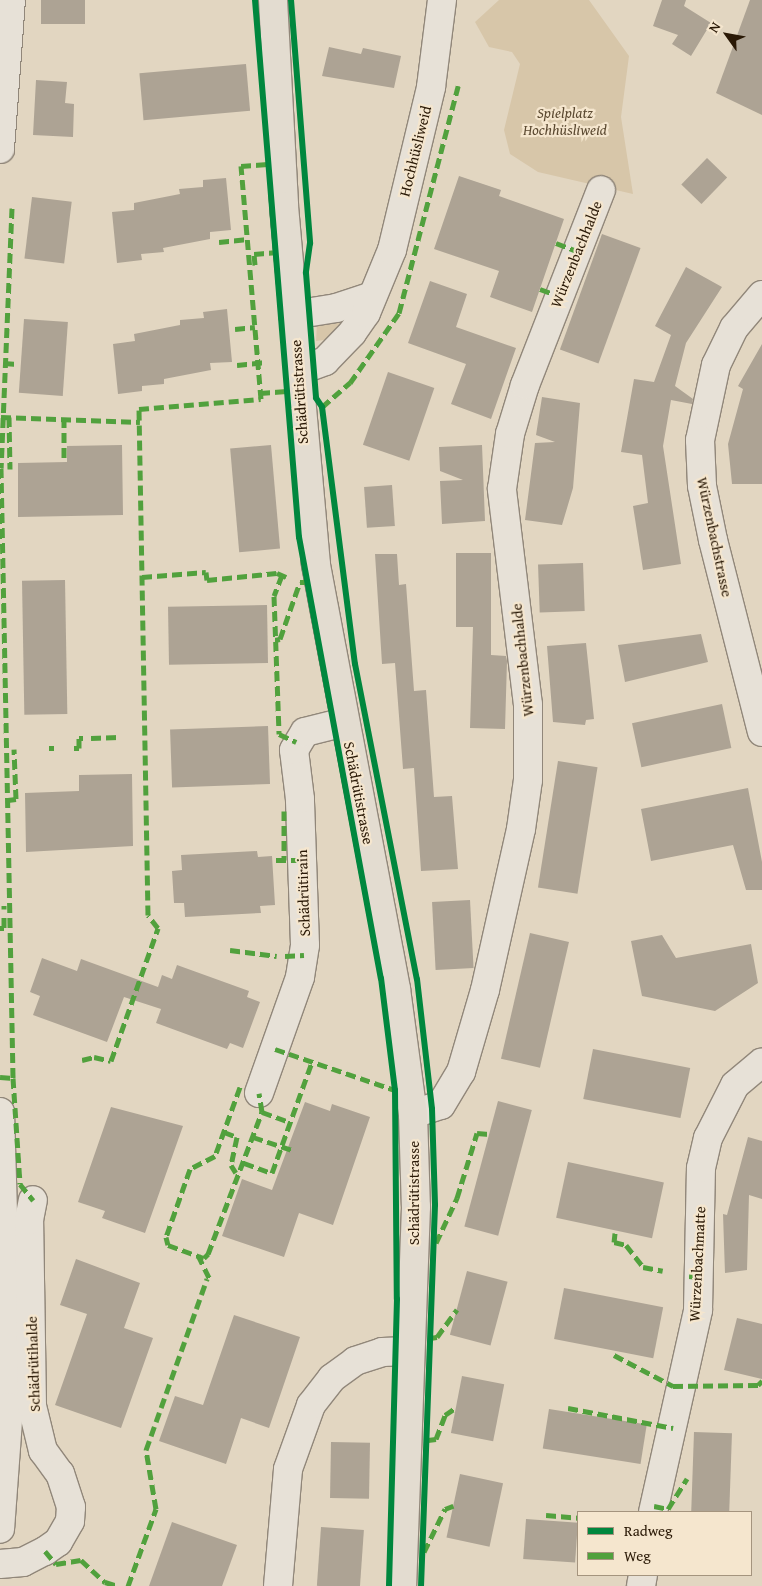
<!DOCTYPE html>
<html>
<head>
<meta charset="utf-8">
<style>
  body { margin:0 }
  #map { position:relative; width:762px; height:1586px; overflow:hidden; background:#e2d6c1; font-family:"Gentium Book Plus",serif }
  div>[style] { position:absolute }
  [style*='--x'] { left:calc(var(--x)*1px); top:calc(var(--y)*1px); width:calc(var(--w)*1px); rotate:calc(var(--a)*1deg) }
  .green>* { inset:0; background:#d7c6a9 }
  .building>* { inset:0; background:#ada394; transform-origin:0 0 }
  .roads { filter:drop-shadow(1px 0 #91877a) drop-shadow(-1px 0 #91877a) drop-shadow(0 1px #91877a) drop-shadow(0 -1px #91877a) }
  .minor>* { height:28px; margin:-14px; padding:0 14px; transform-origin:14px; border-radius:14px; background:#e7e1d7 }
  .major>* { height:28px; margin:-14px; padding:0 14px; transform-origin:14px; border-radius:14px; background:#e3dcd0 }
  .quiet>* { height:5px; margin-top:-2.5px; transform-origin:0; background:repeating-linear-gradient(90deg,#51a13d 0 10px,transparent 0 15px) }
  .cycleway>* { height:6px; margin:-3px; padding:0 3px; transform-origin:3px; border-radius:3px; background:#00873e }
  span { translate:-50% -50%; white-space:nowrap; text-align:center; line-height:1.15; -webkit-text-stroke:4.5px #f5e6ce; paint-order:stroke }
  .park-label { font-size:15px; color:#5b4931; font-style:italic }
  .street-label { font-size:15px; color:#2a1906 }
  .legend { position:absolute; left:577px; top:1511px; width:175px; height:65px; box-sizing:border-box; background:#f5e6ce; border:1px solid #a4947e; margin:0; padding:6px 9px; list-style:none; font-size:15px; color:#2a1906 }
  .legend li { display:flex; align-items:center; gap:10px; height:25px }
  .legend b { width:25px; border:1px solid #a4947e }
  .north { position:absolute; left:702px; top:10px; width:50px; height:50px; -webkit-text-stroke:4px #f5e6ce; paint-order:stroke; rotate:302deg; font-size:14px; font-weight:700; line-height:20px; text-align:center; color:#2a1906 }
  .north::after { content:''; display:block; margin:auto; width:18px; height:22px; background:#2a1906; clip-path:polygon(50% 0,100% 100%,50% 72%,0 100%) }
</style>
</head>
<body>
<div id="map">
  <div class="green">
    <i style="clip-path:polygon(499px 0,589px 0,629px 56px,621px 117px,633px 194px,538px 172px,510px 154px,504px 130px,520px 64px,512px 52px,489px 47px,475px 22px)"></i>
    <i style="clip-path:polygon(355px 312px,332px 339px,316px 341px,317px 324px)"></i>
  </div>
  <div class="building">
    <i style="left:41px;top:0;width:44px;height:24px"></i>
    <i style="clip-path:polygon(662px 0,686px 0,684px 6px,711px 23px,691px 56px,672px 44px,678px 35px,653px 26px)"></i>
    <i style="clip-path:polygon(750px 0,762px 0,762px 115px,716px 93px)"></i>
    <i style="clip-path:polygon(329px 47px,361px 54px,363px 48px,401px 56px,394px 88px,322px 76px)"></i>
    <i style="left:246px;top:64px;width:47px;height:107px;rotate:85deg"></i>
    <i style="clip-path:polygon(36px 80px,67px 82px,65px 103px,74px 104px,73px 137px,33px 135px)"></i>
    <i style="left:707px;top:158px;width:28px;height:37px;rotate:44deg"></i>
    <i style="clip-path:polygon(459px 176px,501px 190px,499px 196px,564px 219px,532px 312px,490px 297px,499px 271px,434px 249px)"></i>
    <i style="clip-path:polygon(226px 178px,231px 230px,210px 232px,210px 239px,163px 248px,164px 252px,141px 254px,142px 260px,117px 263px,112px 212px,134px 210px,134px 203px,180px 194px,179px 189px,203px 187px,203px 180px)"></i>
    <i style="left:32px;top:197px;width:40px;height:62px;rotate:7deg"></i>
    <i style="left:602px;top:234px;width:41px;height:123px;rotate:20deg"></i>
    <i style="clip-path:polygon(686px 267px,722px 287px,686px 343px,675px 386px,693px 399px,692px 404px,671px 400px,663px 446px,681px 564px,643px 570px,633px 506px,648px 503px,642px 455px,621px 452px,634px 379px,654px 382px,671px 335px,655px 326px)"></i>
    <i style="clip-path:polygon(430px 281px,467px 294px,456px 327px,516px 348px,491px 419px,451px 404px,466px 364px,408px 343px)"></i>
    <i style="clip-path:polygon(227px 309px,232px 362px,210px 363px,211px 370px,164px 379px,164px 384px,142px 386px,142px 391px,118px 394px,113px 344px,135px 341px,134px 334px,180px 325px,180px 320px,204px 318px,203px 312px)"></i>
    <i style="left:24px;top:319px;width:44px;height:74px;rotate:4deg"></i>
    <i style="clip-path:polygon(762px 344px,762px 484px,732px 484px,728px 444px,743px 389px,738px 386px)"></i>
    <i style="left:388px;top:372px;width:49px;height:77px;rotate:19deg"></i>
    <i style="clip-path:polygon(542px 397px,580px 403px,573px 488px,562px 525px,525px 520px,535px 443px,555px 442px,536px 435px)"></i>
    <i style="clip-path:polygon(122px 445px,123px 515px,18px 517px,18px 463px,67px 462px,67px 446px)"></i>
    <i style="left:271px;top:445px;width:104px;height:41px;rotate:85deg"></i>
    <i style="clip-path:polygon(482px 445px,485px 521px,442px 524px,440px 481px,463px 480px,440px 471px,439px 447px)"></i>
    <i style="left:392px;top:485px;width:41px;height:28px;rotate:86deg"></i>
    <i style="clip-path:polygon(456px 553px,491px 553px,491px 655px,506px 656px,507px 661px,505px 729px,470px 728px,473px 627px,456px 627px)"></i>
    <i style="clip-path:polygon(375px 554px,397px 554px,399px 585px,406px 584px,414px 691px,426px 690px,434px 797px,452px 796px,458px 869px,421px 871px,414px 768px,403px 769px,395px 663px,382px 664px)"></i>
    <i style="left:583px;top:563px;width:48px;height:45px;rotate:88deg"></i>
    <i style="left:65px;top:580px;width:134px;height:43px;rotate:89deg"></i>
    <i style="left:267px;top:605px;width:58px;height:99px;rotate:89deg"></i>
    <i style="clip-path:polygon(701px 634px,708px 662px,625px 682px,618px 645px)"></i>
    <i style="clip-path:polygon(586px 643px,594px 719px,586px 720px,585px 725px,553px 722px,547px 646px)"></i>
    <i style="left:722px;top:704px;width:45px;height:92px;rotate:78deg"></i>
    <i style="left:268px;top:726px;width:58px;height:98px;rotate:88deg"></i>
    <i style="left:558px;top:761px;width:40px;height:128px;rotate:9deg"></i>
    <i style="clip-path:polygon(132px 774px,133px 846px,26px 852px,25px 793px,79px 791px,79px 775px)"></i>
    <i style="clip-path:polygon(748px 788px,762px 862px,762px 890px,746px 890px,733px 845px,651px 861px,641px 809px)"></i>
    <i style="clip-path:polygon(257px 851px,258px 857px,272px 856px,275px 905px,260px 906px,261px 913px,185px 917px,184px 903px,174px 903px,172px 871px,182px 870px,181px 855px)"></i>
    <i style="left:470px;top:900px;width:68px;height:38px;rotate:87deg"></i>
    <i style="left:530px;top:933px;width:40px;height:129px;rotate:13deg"></i>
    <i style="clip-path:polygon(662px 935px,676px 958px,751px 944px,758px 983px,715px 1011px,642px 996px,631px 941px)"></i>
    <i style="clip-path:polygon(42px 958px,77px 971px,81px 959px,158px 987px,162px 975px,172px 979px,177px 965px,249px 991px,247px 997px,260px 1002px,243px 1048px,230px 1043px,227px 1049px,156px 1023px,161px 1009px,124px 997px,107px 1042px,33px 1015px,40px 996px,30px 992px)"></i>
    <i style="left:593px;top:1049px;width:99px;height:51px;rotate:11deg"></i>
    <i style="left:498px;top:1101px;width:35px;height:130px;rotate:15deg"></i>
    <i style="clip-path:polygon(305px 1102px,330px 1111px,332px 1104px,370px 1117px,333px 1225px,299px 1213px,284px 1257px,222px 1236px,242px 1179px,272px 1190px)"></i>
    <i style="clip-path:polygon(111px 1107px,183px 1126px,145px 1233px,102px 1218px,105px 1211px,78px 1202px)"></i>
    <i style="clip-path:polygon(748px 1137px,762px 1141px,762px 1199px,749px 1195px,747px 1270px,725px 1273px,723px 1214px,727px 1215px)"></i>
    <i style="left:568px;top:1162px;width:98px;height:57px;rotate:12deg"></i>
    <i style="clip-path:polygon(76px 1259px,140px 1283px,124px 1328px,153px 1338px,121px 1428px,55px 1405px,87px 1314px,60px 1305px)"></i>
    <i style="left:467px;top:1271px;width:42px;height:66px;rotate:15deg"></i>
    <i style="left:564px;top:1288px;width:101px;height:52px;rotate:11deg"></i>
    <i style="clip-path:polygon(234px 1315px,300px 1337px,269px 1428px,241px 1418px,226px 1464px,159px 1441px,175px 1396px,203px 1405px)"></i>
    <i style="clip-path:polygon(737px 1318px,762px 1324px,762px 1379px,724px 1370px)"></i>
    <i style="left:462px;top:1376px;width:43px;height:58px;rotate:11deg"></i>
    <i style="left:549px;top:1409px;width:99px;height:40px;rotate:9deg"></i>
    <i style="left:694px;top:1432px;width:38px;height:80px;rotate:2deg"></i>
    <i style="left:331px;top:1442px;width:39px;height:56px;rotate:1deg"></i>
    <i style="left:460px;top:1474px;width:44px;height:65px;rotate:12deg"></i>
    <i style="left:526px;top:1519px;width:52px;height:40px;rotate:4deg"></i>
    <i style="clip-path:polygon(172px 1522px,237px 1545px,222px 1586px,149px 1586px)"></i>
    <i style="left:321px;top:1527px;width:43px;height:59px;rotate:4deg"></i>
  </div>
  <div class="roads">
    <div class="minor">
      <i style="--x:0;--y:149;--w:149;--a:-85.8"></i>
      <i style="--x:762;--y:295;--w:43;--a:130.3"></i>
      <i style="--x:734;--y:328;--w:41;--a:115.9"></i>
      <i style="--x:716;--y:365;--w:77;--a:102"></i>
      <i style="--x:700;--y:440;--w:46;--a:87.5"></i>
      <i style="--x:702;--y:486;--w:55;--a:78.5"></i>
      <i style="--x:713;--y:540;--w:198;--a:75.7"></i>
      <i style="--x:293;--y:315;--w:44;--a:-9.2"></i>
      <i style="--x:336;--y:308;--w:35;--a:-18"></i>
      <i style="--x:298;--y:371;--w:29;--a:-20"></i>
      <i style="--x:325;--y:361;--w:39;--a:-46"></i>
      <i style="--x:352;--y:333;--w:24;--a:-55"></i>
      <i style="--x:366;--y:313;--w:68;--a:-67.6"></i>
      <i style="--x:392;--y:250;--w:168;--a:-76.5"></i>
      <i style="--x:431;--y:87;--w:88;--a:-82.8"></i>
      <i style="--x:259;--y:1093;--w:123;--a:-70.5"></i>
      <i style="--x:300;--y:977;--w:32;--a:-81"></i>
      <i style="--x:305;--y:945;--w:146;--a:-92"></i>
      <i style="--x:300;--y:799;--w:49;--a:-97"></i>
      <i style="--x:294;--y:750;--w:21;--a:-59"></i>
      <i style="--x:305;--y:732;--w:41;--a:-14"></i>
      <i style="--x:0;--y:1112;--w:295;--a:88.3"></i>
      <i style="--x:9;--y:1407;--w:122;--a:94.2"></i>
      <i style="--x:413;--y:1114;--w:29;--a:-18"></i>
      <i style="--x:441;--y:1105;--w:39;--a:-59"></i>
      <i style="--x:461;--y:1072;--w:85;--a:-73.7"></i>
      <i style="--x:485;--y:990;--w:165;--a:-77.4"></i>
      <i style="--x:521;--y:829;--w:49;--a:-81.9"></i>
      <i style="--x:528;--y:780;--w:75;--a:-90"></i>
      <i style="--x:528;--y:705;--w:218;--a:-96.9"></i>
      <i style="--x:502;--y:489;--w:56;--a:-81.7"></i>
      <i style="--x:510;--y:434;--w:51;--a:-73"></i>
      <i style="--x:525;--y:385;--w:209;--a:-68.7"></i>
      <i style="--x:653;--y:1512;--w:207;--a:-77.4"></i>
      <i style="--x:698;--y:1310;--w:142;--a:-88.8"></i>
      <i style="--x:701;--y:1168;--w:31;--a:-77"></i>
      <i style="--x:708;--y:1138;--w:59;--a:-63"></i>
      <i style="--x:735;--y:1085;--w:35;--a:-40"></i>
      <i style="--x:0;--y:1564;--w:23;--a:-5"></i>
      <i style="--x:23;--y:1562;--w:25;--a:-27"></i>
      <i style="--x:45;--y:1551;--w:16;--a:-35"></i>
      <i style="--x:58;--y:1542;--w:24;--a:-60"></i>
      <i style="--x:70;--y:1521;--w:14;--a:-86"></i>
      <i style="--x:71;--y:1507;--w:35;--a:-108"></i>
      <i style="--x:60;--y:1474;--w:29;--a:-126"></i>
      <i style="--x:43;--y:1451;--w:46;--a:-103.7"></i>
      <i style="--x:32;--y:1406;--w:186;--a:-90.9"></i>
      <i style="--x:29;--y:1220;--w:20;--a:-79"></i>
      <i style="--x:278;--y:1586;--w:117;--a:-85.1"></i>
      <i style="--x:288;--y:1469;--w:68;--a:-70.2"></i>
      <i style="--x:311;--y:1405;--w:34;--a:-52"></i>
      <i style="--x:332;--y:1378;--w:29;--a:-36"></i>
      <i style="--x:355;--y:1361;--w:28;--a:-18"></i>
      <i style="--x:382;--y:1352;--w:27;--a:-2"></i>
      <i style="--x:641;--y:1586;--w:11;--a:-80"></i>
    </div>
    <div class="major">
      <i style="--x:273;--y:0;--w:206;--a:86.9"></i>
      <i style="--x:284;--y:206;--w:360;--a:84.9"></i>
      <i style="--x:316;--y:565;--w:431;--a:79.3"></i>
      <i style="--x:396;--y:989;--w:126;--a:82.3"></i>
      <i style="--x:413;--y:1114;--w:93;--a:88.2"></i>
      <i style="--x:416;--y:1207;--w:379;--a:92.1"></i>
    </div>
  </div>
  <div class="quiet">
    <i style="--x:12;--y:208;--w:260;--a:92.4"></i>
    <i style="--x:1;--y:468;--w:610;--a:88.87"></i>
    <i style="--x:13;--y:1078;--w:106;--a:86.2"></i>
    <i style="--x:20;--y:1184;--w:21;--a:51"></i>
    <i style="--x:219;--y:242;--w:29;--a:-6"></i>
    <i style="--x:556;--y:243;--w:22;--a:21"></i>
    <i style="--x:255;--y:265;--w:11;--a:-95"></i>
    <i style="--x:254;--y:254;--w:21;--a:-5"></i>
    <i style="--x:540;--y:289;--w:20;--a:20"></i>
    <i style="--x:235;--y:329;--w:20;--a:-6"></i>
    <i style="--x:4;--y:363;--w:13;--a:4"></i>
    <i style="--x:237;--y:365;--w:27;--a:-6"></i>
    <i style="--x:260;--y:393;--w:27;--a:-4"></i>
    <i style="--x:322;--y:407;--w:37;--a:-41"></i>
    <i style="--x:350;--y:383;--w:85;--a:-55"></i>
    <i style="--x:399;--y:313;--w:235;--a:-75.4"></i>
    <i style="--x:1;--y:417;--w:139;--a:2.1"></i>
    <i style="--x:9;--y:417;--w:52;--a:88.9"></i>
    <i style="--x:64;--y:458;--w:38;--a:-90"></i>
    <i style="--x:282;--y:575;--w:22;--a:111"></i>
    <i style="--x:274;--y:596;--w:138;--a:87.9"></i>
    <i style="--x:279;--y:734;--w:19;--a:25"></i>
    <i style="--x:142;--y:577;--w:64;--a:-4.5"></i>
    <i style="--x:206;--y:572;--w:8;--a:83"></i>
    <i style="--x:207;--y:580;--w:70;--a:-5.7"></i>
    <i style="--x:277;--y:573;--w:10;--a:24"></i>
    <i style="--x:275;--y:640;--w:5;--a:-11"></i>
    <i style="--x:280;--y:639;--w:60;--a:-70.7"></i>
    <i style="--x:300;--y:582;--w:7;--a:0"></i>
    <i style="--x:91;--y:738;--w:28;--a:-2"></i>
    <i style="--x:49;--y:748;--w:5;--a:0"></i>
    <i style="--x:74;--y:748;--w:5;--a:0"></i>
    <i style="--x:79;--y:748;--w:10;--a:-90"></i>
    <i style="--x:79;--y:738;--w:4;--a:0"></i>
    <i style="--x:8;--y:800;--w:8;--a:-7"></i>
    <i style="--x:16;--y:799;--w:50;--a:-92.3"></i>
    <i style="--x:284;--y:811;--w:49;--a:90"></i>
    <i style="--x:276;--y:860;--w:26;--a:0"></i>
    <i style="--x:4;--y:905;--w:4;--a:90"></i>
    <i style="--x:0;--y:928;--w:4;--a:0"></i>
    <i style="--x:4;--y:928;--w:11;--a:-90"></i>
    <i style="--x:230;--y:950;--w:47;--a:7.3"></i>
    <i style="--x:285;--y:956;--w:19;--a:-3"></i>
    <i style="--x:275;--y:1049;--w:127;--a:18.9"></i>
    <i style="--x:82;--y:1060;--w:12;--a:-14"></i>
    <i style="--x:94;--y:1057;--w:17;--a:13"></i>
    <i style="--x:111;--y:1061;--w:141;--a:-70.5"></i>
    <i style="--x:158;--y:928;--w:16;--a:-128"></i>
    <i style="--x:148;--y:915;--w:506;--a:-91.02"></i>
    <i style="--x:139;--y:409;--w:122;--a:-4.7"></i>
    <i style="--x:261;--y:399;--w:234;--a:-94.9"></i>
    <i style="--x:241;--y:166;--w:27;--a:-4"></i>
    <i style="--x:0;--y:1077;--w:13;--a:4"></i>
    <i style="--x:240;--y:1087;--w:73;--a:109.9"></i>
    <i style="--x:215;--y:1156;--w:28;--a:153"></i>
    <i style="--x:190;--y:1169;--w:72;--a:109.4"></i>
    <i style="--x:166;--y:1237;--w:8;--a:76"></i>
    <i style="--x:168;--y:1245;--w:38;--a:20"></i>
    <i style="--x:204;--y:1258;--w:6;--a:-45"></i>
    <i style="--x:208;--y:1254;--w:152;--a:-69.2"></i>
    <i style="--x:262;--y:1112;--w:19;--a:-99"></i>
    <i style="--x:262;--y:1112;--w:30;--a:20"></i>
    <i style="--x:224;--y:1132;--w:14;--a:21"></i>
    <i style="--x:237;--y:1137;--w:29;--a:102"></i>
    <i style="--x:231;--y:1165;--w:9;--a:58"></i>
    <i style="--x:253;--y:1137;--w:44;--a:18.4"></i>
    <i style="--x:244;--y:1163;--w:30;--a:20"></i>
    <i style="--x:272;--y:1173;--w:118;--a:-70.2"></i>
    <i style="--x:615;--y:1233;--w:9;--a:96"></i>
    <i style="--x:614;--y:1242;--w:12;--a:14"></i>
    <i style="--x:626;--y:1245;--w:28;--a:52"></i>
    <i style="--x:643;--y:1267;--w:20;--a:11"></i>
    <i style="--x:436;--y:1243;--w:50;--a:-65"></i>
    <i style="--x:457;--y:1198;--w:68;--a:-72.9"></i>
    <i style="--x:477;--y:1133;--w:12;--a:5"></i>
    <i style="--x:198;--y:1255;--w:28;--a:64"></i>
    <i style="--x:689;--y:1276;--w:9;--a:6"></i>
    <i style="--x:430;--y:1338;--w:7;--a:-8"></i>
    <i style="--x:437;--y:1337;--w:34;--a:-54"></i>
    <i style="--x:614;--y:1355;--w:67;--a:27.7"></i>
    <i style="--x:673;--y:1386;--w:85;--a:-0.7"></i>
    <i style="--x:758;--y:1385;--w:6;--a:-45"></i>
    <i style="--x:568;--y:1408;--w:107;--a:10.8"></i>
    <i style="--x:428;--y:1440;--w:8;--a:-7"></i>
    <i style="--x:436;--y:1439;--w:26;--a:-69"></i>
    <i style="--x:445;--y:1415;--w:14;--a:-34"></i>
    <i style="--x:654;--y:1506;--w:14;--a:12"></i>
    <i style="--x:668;--y:1509;--w:36;--a:-58"></i>
    <i style="--x:546;--y:1515;--w:32;--a:5"></i>
    <i style="--x:45;--y:1551;--w:17;--a:50"></i>
    <i style="--x:56;--y:1564;--w:25;--a:-9"></i>
    <i style="--x:81;--y:1560;--w:33;--a:43"></i>
    <i style="--x:105;--y:1582;--w:14;--a:17"></i>
    <i style="--x:424;--y:1552;--w:48;--a:-64"></i>
    <i style="--x:445;--y:1509;--w:9;--a:-21"></i>
    <i style="--x:128;--y:1586;--w:82;--a:-70"></i>
    <i style="--x:156;--y:1509;--w:60;--a:-99.6"></i>
    <i style="--x:146;--y:1450;--w:182;--a:-70.4"></i>
  </div>
  <div class="cycleway">
    <i style="--x:255;--y:0;--w:539;--a:85.32"></i>
    <i style="--x:299;--y:537;--w:449;--a:79.5"></i>
    <i style="--x:381;--y:978;--w:113;--a:82.9"></i>
    <i style="--x:395;--y:1090;--w:209;--a:89.5"></i>
    <i style="--x:397;--y:1299;--w:287;--a:91.6"></i>
    <i style="--x:291;--y:0;--w:244;--a:85.5"></i>
    <i style="--x:310;--y:243;--w:30;--a:98"></i>
    <i style="--x:306;--y:273;--w:125;--a:85.4"></i>
    <i style="--x:316;--y:398;--w:11;--a:56"></i>
    <i style="--x:322;--y:407;--w:259;--a:82.7"></i>
    <i style="--x:355;--y:664;--w:321;--a:78.9"></i>
    <i style="--x:417;--y:979;--w:131;--a:83.4"></i>
    <i style="--x:432;--y:1109;--w:96;--a:88.2"></i>
    <i style="--x:435;--y:1205;--w:381;--a:92.1"></i>
  </div>
  <div class="park-label">
    <span style="left:565px;top:121px">Spielplatz<br>Hochhüsliweid</span>
  </div>
  <div class="street-label">
    <span style="left:415px;top:151px;rotate:-76deg">Hochhüsliweid</span>
    <span style="left:576px;top:254px;rotate:-68deg">Würzenbachhalde</span>
    <span style="left:299px;top:392px;rotate:-94deg">Schädrütistrasse</span>
    <span style="left:715px;top:537px;rotate:78deg">Würzenbachstrasse</span>
    <span style="left:522px;top:660px;rotate:-96deg">Würzenbachhalde</span>
    <span style="left:359px;top:793px;rotate:79deg">Schädrütistrasse</span>
    <span style="left:303px;top:893px;rotate:-92deg">Schädrütirain</span>
    <span style="left:414px;top:1193px;rotate:-90deg">Schädrütistrasse</span>
    <span style="left:697px;top:1264px;rotate:-87deg">Würzenbachmatte</span>
    <span style="left:33px;top:1364px;rotate:-92deg">Schädrütihalde</span>
  </div>
  <ul class="legend">
  <li><b style="height:6px;background:#00873e"></b>Radweg</li>
  <li><b style="height:6px;background:#51a13d"></b>Weg</li>
  </ul>
  <div class="north">N</div>
</div>
</body>
</html>
